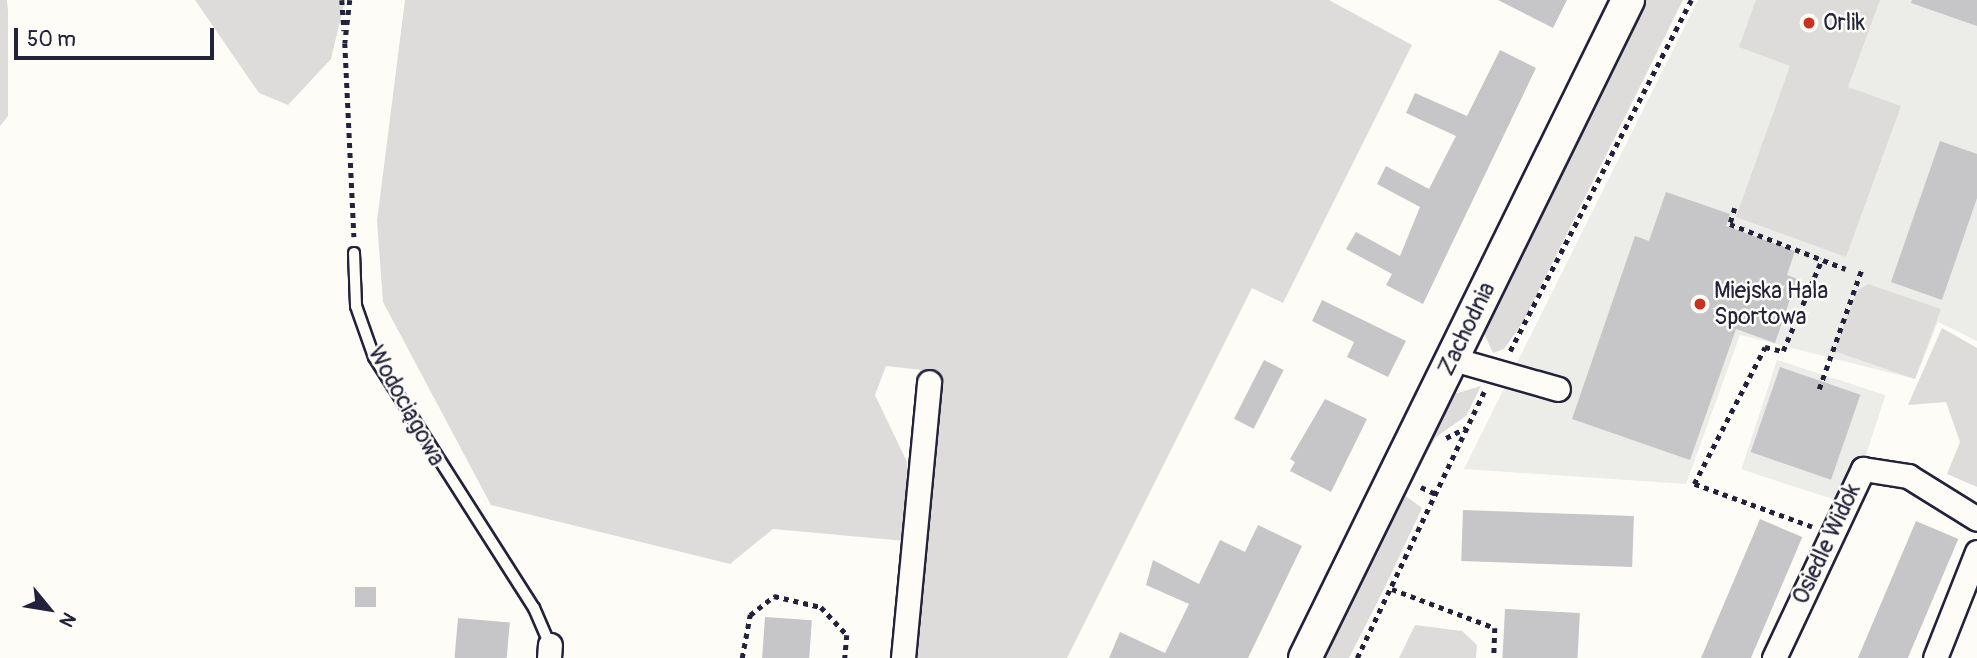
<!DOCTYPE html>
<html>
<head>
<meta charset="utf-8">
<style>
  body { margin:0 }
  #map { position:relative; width:1977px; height:658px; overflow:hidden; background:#fdfcf7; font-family:Pangolin,sans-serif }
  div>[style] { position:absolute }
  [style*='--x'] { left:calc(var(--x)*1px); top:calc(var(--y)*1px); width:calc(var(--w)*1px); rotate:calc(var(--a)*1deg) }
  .built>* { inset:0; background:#ecece9; transform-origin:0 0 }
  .green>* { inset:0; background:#dddcdb }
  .building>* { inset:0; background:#c6c6c8; transform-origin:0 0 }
  .path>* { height:4.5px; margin-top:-2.25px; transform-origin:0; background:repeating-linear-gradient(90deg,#22223b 0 5px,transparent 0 10px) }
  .roads { filter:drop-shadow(2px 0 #22223b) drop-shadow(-2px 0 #22223b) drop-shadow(0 2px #22223b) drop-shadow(0 -2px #22223b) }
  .lane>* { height:10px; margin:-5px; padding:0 5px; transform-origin:5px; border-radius:5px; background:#fdfcf7 }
  .street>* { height:23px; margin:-11.5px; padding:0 11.5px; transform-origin:11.5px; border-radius:11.5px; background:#fdfcf7 }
  .secondary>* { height:32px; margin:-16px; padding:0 16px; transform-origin:16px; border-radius:16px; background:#fdfcf7 }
  .dots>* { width:19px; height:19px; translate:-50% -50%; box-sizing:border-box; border:4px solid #fdfcf7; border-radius:50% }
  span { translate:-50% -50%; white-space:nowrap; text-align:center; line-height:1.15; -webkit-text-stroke:5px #fdfcf7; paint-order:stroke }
  .poi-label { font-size:23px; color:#22223b }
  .left { translate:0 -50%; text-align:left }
  .street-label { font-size:23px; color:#22223b }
  .north { position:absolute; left:14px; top:574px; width:70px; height:70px; -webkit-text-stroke:5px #fdfcf7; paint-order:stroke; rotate:120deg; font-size:19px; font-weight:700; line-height:28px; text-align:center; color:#22223b }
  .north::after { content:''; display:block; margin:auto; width:24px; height:32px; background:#22223b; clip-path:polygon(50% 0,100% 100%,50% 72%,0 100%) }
  .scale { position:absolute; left:14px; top:28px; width:200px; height:32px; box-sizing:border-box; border:4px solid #22223b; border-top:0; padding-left:9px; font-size:21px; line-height:24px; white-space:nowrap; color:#22223b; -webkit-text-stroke:5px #fdfcf7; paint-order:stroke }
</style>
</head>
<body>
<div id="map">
  <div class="built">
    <i style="clip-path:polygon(1698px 0,1977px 0,1977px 341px,1938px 322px,1915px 379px,1740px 335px,1686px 484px,1464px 469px)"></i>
    <i style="left:1777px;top:360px;width:114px;height:115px;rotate:18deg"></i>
  </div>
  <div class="green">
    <i style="clip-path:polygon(0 0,7px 0,8px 11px,8px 116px,0 126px)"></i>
    <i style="clip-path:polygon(195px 0,345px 0,331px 59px,288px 105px,259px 93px)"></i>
    <i style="clip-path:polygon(405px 0,1329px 0,1412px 45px,1283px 303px,1252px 288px,1067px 658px,913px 658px,941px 377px,922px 370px,886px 366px,875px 395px,907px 462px,905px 541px,773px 529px,730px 564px,491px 505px,383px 302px,377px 221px)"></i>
    <i style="clip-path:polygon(1643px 0,1683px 0,1523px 322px,1504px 349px,1493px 353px,1483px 331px)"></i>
    <i style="clip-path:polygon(1756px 0,1880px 0,1848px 87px,1901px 106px,1846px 257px,1736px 217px,1790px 66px,1739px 47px)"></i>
    <i style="clip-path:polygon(1868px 284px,1941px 309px,1915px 379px,1834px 351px,1857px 291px)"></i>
    <i style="clip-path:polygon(1942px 328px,1977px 348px,1977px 487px,1947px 474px,1960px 442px,1946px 402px,1908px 405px)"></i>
    <i style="clip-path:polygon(1481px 386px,1466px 416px,1436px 437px,1415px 474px,1454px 394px)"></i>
    <i style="clip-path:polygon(1403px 494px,1422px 508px,1385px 587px,1349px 658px,1324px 658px)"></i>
    <i style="clip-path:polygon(1415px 625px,1462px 631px,1477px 645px,1476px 658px,1399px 658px)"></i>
  </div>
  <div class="building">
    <i style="clip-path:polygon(1498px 0,1567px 0,1553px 28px)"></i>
    <i style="clip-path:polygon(1912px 0,1977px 0,1977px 26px,1911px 3px)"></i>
    <i style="clip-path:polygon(1500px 50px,1536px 68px,1423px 304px,1386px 285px,1392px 274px,1346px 249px,1356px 232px,1400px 256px,1420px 207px,1377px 184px,1386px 166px,1429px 189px,1456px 136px,1406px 113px,1415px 93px,1467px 116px)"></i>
    <i style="clip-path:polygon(1940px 141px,1977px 154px,1977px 198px,1942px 300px,1891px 282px)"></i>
    <i style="clip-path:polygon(1666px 192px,1730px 214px,1726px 226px,1795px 251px,1787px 275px,1797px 279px,1775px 343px,1736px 329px,1690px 460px,1572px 419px,1635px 236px,1649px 241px)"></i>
    <i style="clip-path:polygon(1322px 300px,1406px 341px,1388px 377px,1347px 357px,1354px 342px,1312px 321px)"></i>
    <i style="left:1264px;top:360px;width:22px;height:66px;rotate:27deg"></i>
    <i style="left:1780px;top:367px;width:85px;height:90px;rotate:19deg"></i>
    <i style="clip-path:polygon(1325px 399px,1367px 419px,1331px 492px,1290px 471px,1295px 462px,1290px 459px)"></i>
    <i style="left:1463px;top:510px;width:171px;height:51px;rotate:2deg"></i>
    <i style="left:1760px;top:519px;width:46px;height:152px;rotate:23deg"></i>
    <i style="left:1916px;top:521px;width:46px;height:150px;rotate:23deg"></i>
    <i style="clip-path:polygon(1258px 525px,1302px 546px,1248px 658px,1109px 658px,1120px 632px,1165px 653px,1189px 604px,1146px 585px,1153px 560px,1199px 584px,1220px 540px,1245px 552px)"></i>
    <i style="left:355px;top:587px;width:21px;height:20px"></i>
    <i style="left:1505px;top:609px;width:75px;height:49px;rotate:3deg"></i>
    <i style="left:765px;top:617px;width:47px;height:41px;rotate:4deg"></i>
    <i style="left:458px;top:618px;width:52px;height:40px;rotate:5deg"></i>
  </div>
  <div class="path">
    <i style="--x:342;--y:0;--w:31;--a:86"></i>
    <i style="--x:350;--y:0;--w:43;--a:96.6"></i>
    <i style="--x:345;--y:43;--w:194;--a:87.3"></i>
    <i style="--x:1735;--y:208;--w:17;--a:107"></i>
    <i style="--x:1730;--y:224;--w:124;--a:21.2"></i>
    <i style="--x:1510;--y:351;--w:395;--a:-62.7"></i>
    <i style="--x:1819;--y:389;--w:128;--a:-70.4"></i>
    <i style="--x:1446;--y:438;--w:22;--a:-27"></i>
    <i style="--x:1421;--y:487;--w:17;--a:25"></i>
    <i style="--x:1812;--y:527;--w:126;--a:-160"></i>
    <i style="--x:1694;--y:484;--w:154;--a:-62.6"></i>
    <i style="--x:1765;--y:347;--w:18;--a:13"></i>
    <i style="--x:1783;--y:351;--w:100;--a:-67"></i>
    <i style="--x:1392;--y:589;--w:110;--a:20.7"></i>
    <i style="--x:1495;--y:628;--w:30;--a:92"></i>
    <i style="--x:742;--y:658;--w:44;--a:-79.5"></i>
    <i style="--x:750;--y:615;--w:31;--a:-38"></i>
    <i style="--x:774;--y:596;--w:48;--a:13.2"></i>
    <i style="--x:821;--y:607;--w:38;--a:47"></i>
    <i style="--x:847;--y:635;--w:23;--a:95"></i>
    <i style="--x:1357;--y:658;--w:295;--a:-64.5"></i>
  </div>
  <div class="roads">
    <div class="lane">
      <i style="--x:354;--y:253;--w:53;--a:87.8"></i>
      <i style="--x:356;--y:306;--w:54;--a:70.6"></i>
      <i style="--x:374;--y:357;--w:298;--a:57.5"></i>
      <i style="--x:534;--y:608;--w:40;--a:66.6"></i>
    </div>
    <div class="street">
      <i style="--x:1453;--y:359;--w:109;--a:15.9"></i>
      <i style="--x:549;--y:658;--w:13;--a:-86"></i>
      <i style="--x:903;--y:658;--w:277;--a:-84.6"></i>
      <i style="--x:1774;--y:658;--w:209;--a:-64.8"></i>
      <i style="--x:1863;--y:469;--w:46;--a:8.8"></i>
      <i style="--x:1908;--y:476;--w:81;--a:31.9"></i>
      <i style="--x:1935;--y:658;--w:114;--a:-68.4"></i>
    </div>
    <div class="secondary">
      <i style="--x:1305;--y:658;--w:733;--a:-63.85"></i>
    </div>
  </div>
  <div class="dots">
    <i style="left:1809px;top:23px;background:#c8321e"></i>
    <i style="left:1700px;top:304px;background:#c8321e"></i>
  </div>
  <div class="poi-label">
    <span class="left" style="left:1823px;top:23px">Orlik</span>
    <span class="left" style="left:1714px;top:304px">Miejska Hala<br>Sportowa</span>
  </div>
  <div class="street-label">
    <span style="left:1467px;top:329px;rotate:-64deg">Zachodnia</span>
    <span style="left:406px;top:406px;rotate:61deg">Wodociągowa</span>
    <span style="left:1827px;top:544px;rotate:-65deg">Osiedle Widok</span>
  </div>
  <div class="north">N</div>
  <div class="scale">50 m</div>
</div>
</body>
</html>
